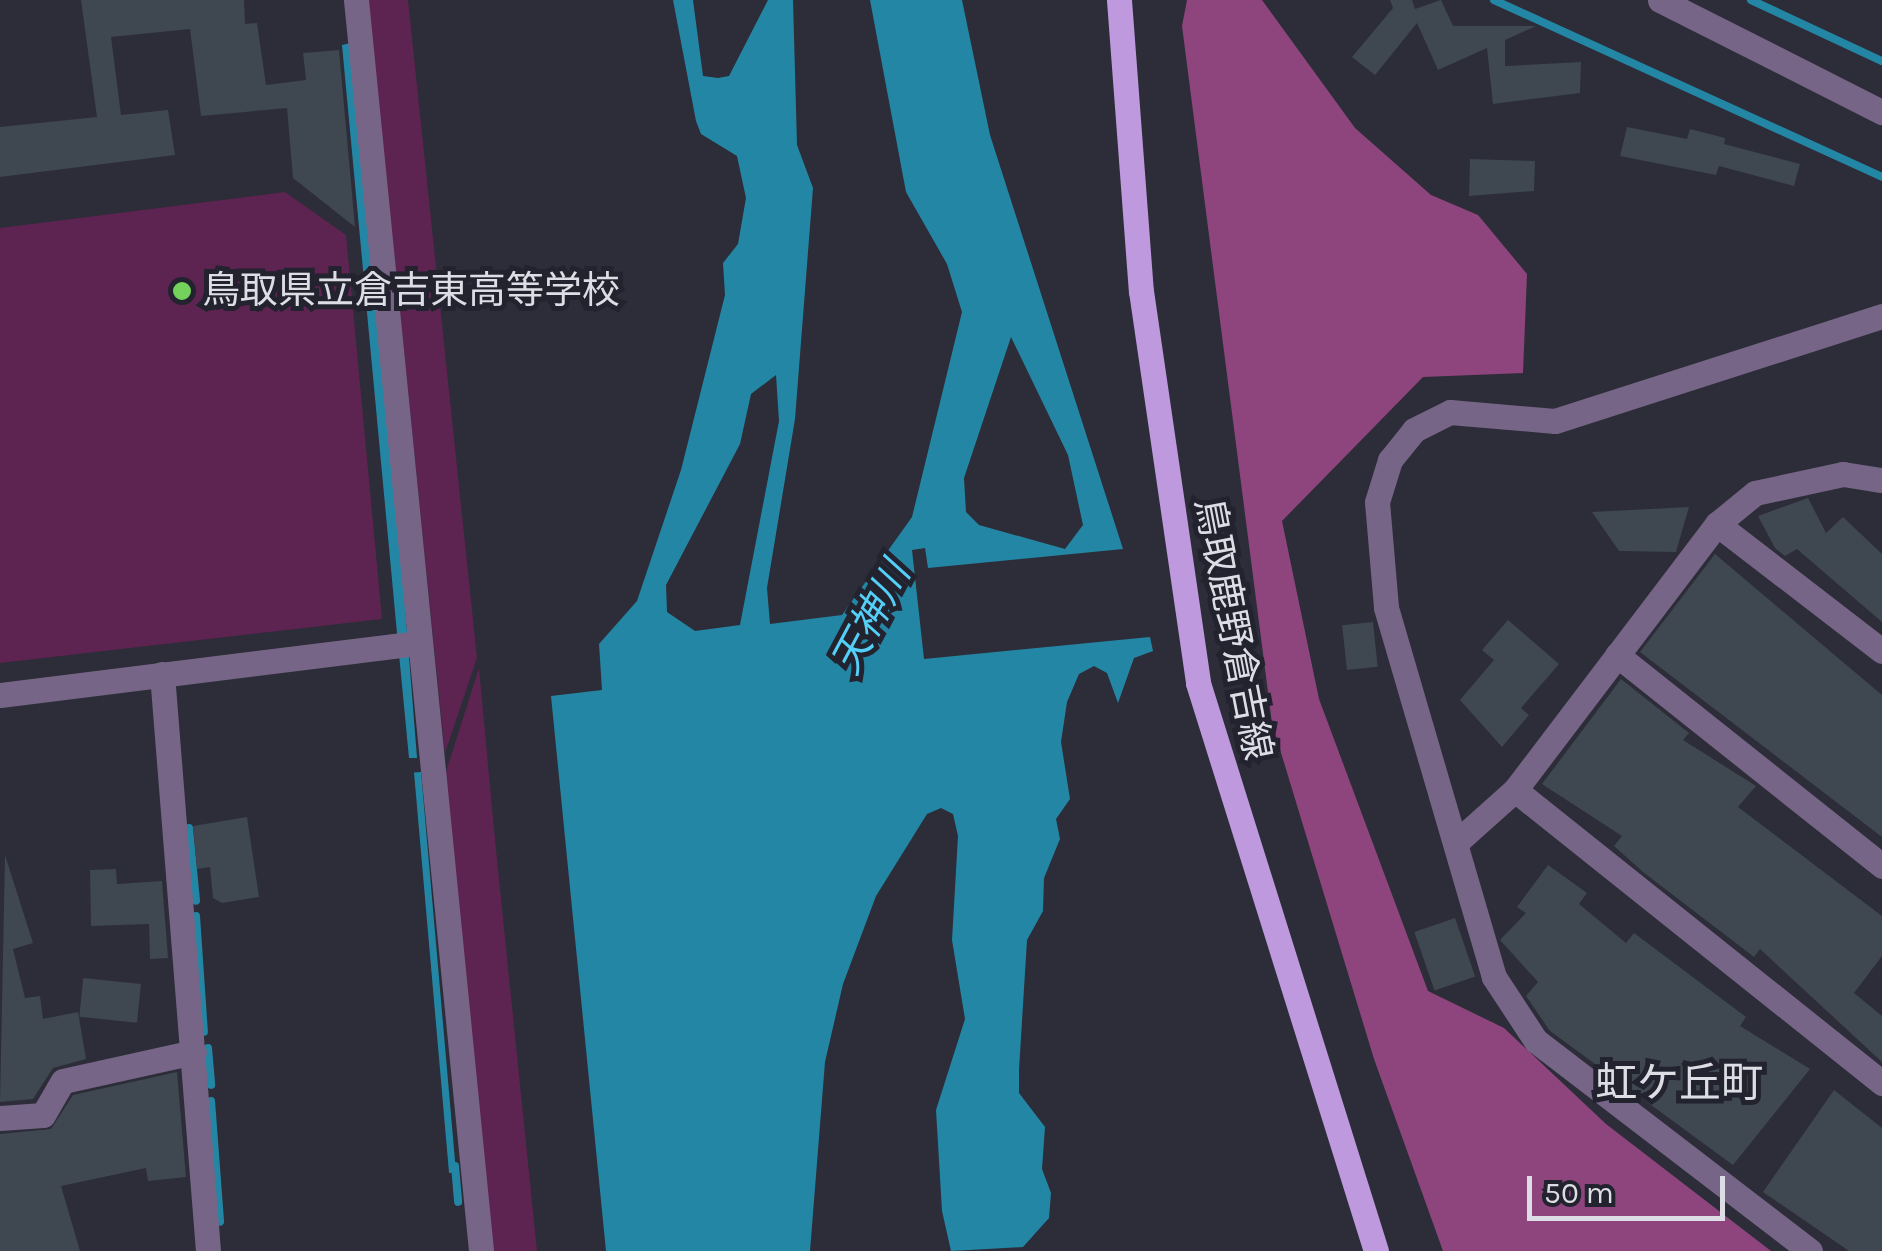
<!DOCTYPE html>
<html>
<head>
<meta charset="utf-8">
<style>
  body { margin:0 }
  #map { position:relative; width:1882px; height:1251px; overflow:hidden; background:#2c2d38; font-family:Karla,"Noto Sans JP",sans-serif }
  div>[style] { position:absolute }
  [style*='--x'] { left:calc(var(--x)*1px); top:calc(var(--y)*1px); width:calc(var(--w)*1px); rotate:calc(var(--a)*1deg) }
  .green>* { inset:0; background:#5d2351 }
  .forest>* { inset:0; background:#8e457d }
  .water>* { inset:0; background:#2486a5; transform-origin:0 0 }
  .stream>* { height:8px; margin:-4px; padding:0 4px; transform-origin:4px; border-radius:4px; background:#2486a5 }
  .building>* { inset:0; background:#3f4751; transform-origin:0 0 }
  .minor>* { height:25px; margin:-12.5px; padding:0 12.5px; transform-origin:12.5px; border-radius:12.5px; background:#766586 }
  .major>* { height:25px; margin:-12.5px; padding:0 12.5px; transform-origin:12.5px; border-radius:12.5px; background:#be99de }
  .dots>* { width:28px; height:28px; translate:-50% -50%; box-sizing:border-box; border:5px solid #22232e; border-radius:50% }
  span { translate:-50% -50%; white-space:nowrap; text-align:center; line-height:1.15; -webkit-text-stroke:10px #22232e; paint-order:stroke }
  .poi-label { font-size:38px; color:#dddee5 }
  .left { translate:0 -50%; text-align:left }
  .street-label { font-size:38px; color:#dddee5 }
  .water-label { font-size:40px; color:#54cff8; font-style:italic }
  .quarter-label { font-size:42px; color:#dddee5 }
  .scale { position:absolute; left:1527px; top:1176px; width:198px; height:45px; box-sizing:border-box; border:5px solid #dddee5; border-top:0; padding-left:12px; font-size:30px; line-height:35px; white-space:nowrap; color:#dddee5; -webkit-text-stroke:8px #22232e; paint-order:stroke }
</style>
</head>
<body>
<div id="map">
  <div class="green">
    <i style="clip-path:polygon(368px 0,408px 0,477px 658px,445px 753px)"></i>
    <i style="clip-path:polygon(285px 192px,346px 235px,382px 619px,0 663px,0 228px)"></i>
    <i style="clip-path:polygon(479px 668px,496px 850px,537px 1251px,491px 1251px,444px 778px)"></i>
  </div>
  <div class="forest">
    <i style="clip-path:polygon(1187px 0,1262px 0,1355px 128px,1431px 195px,1478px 215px,1527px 274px,1523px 373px,1423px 377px,1282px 521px,1319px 699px,1428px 991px,1504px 1028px,1606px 1124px,1771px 1251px,1443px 1251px,1374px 1059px,1272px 723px,1182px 26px)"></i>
  </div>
  <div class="water">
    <i style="clip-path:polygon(evenodd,673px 0,693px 0,703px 76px,718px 78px,729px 76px,768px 0,793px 0,797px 145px,813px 188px,795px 419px,767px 588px,770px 624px,842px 615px,912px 517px,962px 312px,947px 264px,906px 192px,870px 0,962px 0,990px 135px,1123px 549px,928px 568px,925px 548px,912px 550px,924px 659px,1150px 637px,1153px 651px,1134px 658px,1118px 703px,1107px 673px,1094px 666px,1079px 674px,1067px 702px,1061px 742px,1070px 799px,1056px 819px,1060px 839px,1044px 878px,1043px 911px,1027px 940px,1019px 1070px,1019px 1093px,1045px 1127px,1042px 1169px,1051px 1193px,1049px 1218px,1023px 1247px,951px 1251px,942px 1211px,936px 1110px,965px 1019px,952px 940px,958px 836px,953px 814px,941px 808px,927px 814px,876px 896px,843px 984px,825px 1062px,810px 1251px,606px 1251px,551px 696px,602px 690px,599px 644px,637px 601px,681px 470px,725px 295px,723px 263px,738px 244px,746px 198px,737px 156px,701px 134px,696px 121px,673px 0,1011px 337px,1068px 455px,1083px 525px,1065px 549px,979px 525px,966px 512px,964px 478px,1011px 337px,673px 0,776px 375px,779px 421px,740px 625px,695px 631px,667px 612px,666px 585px,740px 444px,751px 394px,776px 375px)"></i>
    <i style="clip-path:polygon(351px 43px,402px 568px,417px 758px,409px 758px,397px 633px,342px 45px)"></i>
    <i style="left:421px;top:772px;width:402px;height:7px;rotate:85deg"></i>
  </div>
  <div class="stream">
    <i style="--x:1494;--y:0;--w:426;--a:24.5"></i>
    <i style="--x:1751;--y:0;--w:145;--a:25"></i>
    <i style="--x:189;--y:828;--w:73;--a:84.5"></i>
    <i style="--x:196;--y:916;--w:116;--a:86.1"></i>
    <i style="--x:208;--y:1048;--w:37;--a:85"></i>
    <i style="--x:211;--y:1101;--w:121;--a:85.7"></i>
    <i style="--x:455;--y:1166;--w:36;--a:85"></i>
  </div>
  <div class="building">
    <i style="clip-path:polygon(81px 0,244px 0,245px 24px,257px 23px,266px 85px,306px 80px,303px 53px,339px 50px,355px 227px,293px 178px,287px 108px,201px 116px,190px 29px,111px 37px,121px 115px,168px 110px,175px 155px,0 177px,0 127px,97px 117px)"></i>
    <i style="clip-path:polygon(1390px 0,1412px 0,1415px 9px,1441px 0,1453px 26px,1536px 26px,1505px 40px,1505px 66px,1581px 62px,1580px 93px,1493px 104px,1487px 48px,1438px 70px,1417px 23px,1375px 75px,1352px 57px,1393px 8px)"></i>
    <i style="clip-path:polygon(1627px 127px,1687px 139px,1690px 129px,1725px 138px,1724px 144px,1800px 164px,1794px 186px,1719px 166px,1716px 175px,1620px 156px)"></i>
    <i style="clip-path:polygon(1470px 159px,1535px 161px,1534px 191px,1469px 196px)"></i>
    <i style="clip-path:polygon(1808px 498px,1826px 533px,1843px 517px,1882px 554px,1882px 622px,1797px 549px,1785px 556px,1775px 548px,1758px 516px)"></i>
    <i style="clip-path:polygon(1689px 507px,1676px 552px,1619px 551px,1592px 512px)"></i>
    <i style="clip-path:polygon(1715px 554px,1882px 695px,1882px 837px,1640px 652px)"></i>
    <i style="clip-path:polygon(1508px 620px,1559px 664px,1521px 708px,1529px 715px,1502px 747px,1460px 700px,1494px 660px,1482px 650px)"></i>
    <i style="left:1373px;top:622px;width:45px;height:31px;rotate:84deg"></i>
    <i style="clip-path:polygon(1621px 679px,1689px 733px,1683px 740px,1756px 786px,1738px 807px,1882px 916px,1882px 956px,1854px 993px,1882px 1016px,1882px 1062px,1760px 949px,1754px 957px,1643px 872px,1614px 846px,1622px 836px,1542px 784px)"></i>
    <i style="clip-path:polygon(247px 817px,259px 897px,222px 903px,213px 898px,210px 867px,197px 869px,193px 826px)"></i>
    <i style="clip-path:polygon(5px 855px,33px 943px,13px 949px,25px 998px,40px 996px,43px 1019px,78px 1012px,86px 1059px,53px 1068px,33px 1099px,0 1102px)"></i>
    <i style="clip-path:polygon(1548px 865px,1587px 893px,1579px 904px,1626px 943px,1634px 933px,1746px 1017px,1740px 1026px,1810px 1069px,1733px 1165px,1550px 1031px,1526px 996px,1538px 982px,1500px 940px,1526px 913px,1517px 907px)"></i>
    <i style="clip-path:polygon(116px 869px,117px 884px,162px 881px,168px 958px,150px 959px,149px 924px,91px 926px,90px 870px)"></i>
    <i style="left:1455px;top:918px;width:62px;height:43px;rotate:71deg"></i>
    <i style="left:141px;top:984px;width:39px;height:58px;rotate:96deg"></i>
    <i style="clip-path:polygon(177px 1072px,186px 1177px,148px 1181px,146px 1168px,61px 1186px,80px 1251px,0 1251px,0 1134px,51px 1129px,73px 1095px)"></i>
    <i style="clip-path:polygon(1834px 1090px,1882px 1128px,1882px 1251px,1849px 1251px,1763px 1192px)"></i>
  </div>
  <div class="minor">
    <i style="--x:356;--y:0;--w:1257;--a:84.29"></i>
    <i style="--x:1660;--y:0;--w:249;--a:26.8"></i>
    <i style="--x:1717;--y:524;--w:208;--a:37.6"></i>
    <i style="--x:1617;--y:655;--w:339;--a:38.5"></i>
    <i style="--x:162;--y:674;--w:579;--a:85.44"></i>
    <i style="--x:0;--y:695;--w:422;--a:-7.1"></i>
    <i style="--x:1515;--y:790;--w:470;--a:38.6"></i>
    <i style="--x:1459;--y:840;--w:75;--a:-41.8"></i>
    <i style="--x:1515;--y:790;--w:334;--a:-52.8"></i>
    <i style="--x:1717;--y:524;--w:49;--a:-39.2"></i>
    <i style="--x:1755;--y:493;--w:90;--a:-12.2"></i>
    <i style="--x:1843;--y:474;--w:39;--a:9"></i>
    <i style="--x:0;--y:1118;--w:43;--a:-4"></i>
    <i style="--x:43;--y:1115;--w:39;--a:-60"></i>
    <i style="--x:63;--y:1081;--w:134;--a:-12.5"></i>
    <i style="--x:1810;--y:1251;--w:345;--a:-142.5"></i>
    <i style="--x:1536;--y:1041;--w:77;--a:-123.3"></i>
    <i style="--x:1494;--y:977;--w:385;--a:-106.3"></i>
    <i style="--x:1386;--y:607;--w:105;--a:-94.9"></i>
    <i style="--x:1377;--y:502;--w:44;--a:-72.8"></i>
    <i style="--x:1390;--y:460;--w:38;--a:-51"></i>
    <i style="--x:1414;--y:430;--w:40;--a:-26.6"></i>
    <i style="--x:1450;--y:412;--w:105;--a:4.9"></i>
    <i style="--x:1555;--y:421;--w:343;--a:-17.8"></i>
  </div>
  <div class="major">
    <i style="--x:1119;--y:0;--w:292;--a:85.7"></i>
    <i style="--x:1141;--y:291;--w:396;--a:81.7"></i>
    <i style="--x:1198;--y:683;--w:595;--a:72.6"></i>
  </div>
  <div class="dots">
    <i style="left:182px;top:291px;background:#74d25c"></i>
  </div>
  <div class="poi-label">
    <span class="left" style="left:202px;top:291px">鳥取県立倉吉東高等学校</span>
  </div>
  <div class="street-label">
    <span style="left:1233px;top:629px;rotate:79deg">鳥取鹿野倉吉線</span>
  </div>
  <div class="water-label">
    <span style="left:871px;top:618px;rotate:-62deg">天神川</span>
  </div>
  <div class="quarter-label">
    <span style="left:1679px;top:1083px">虹ケ丘町</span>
  </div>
  <div class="scale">50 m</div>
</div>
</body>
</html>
